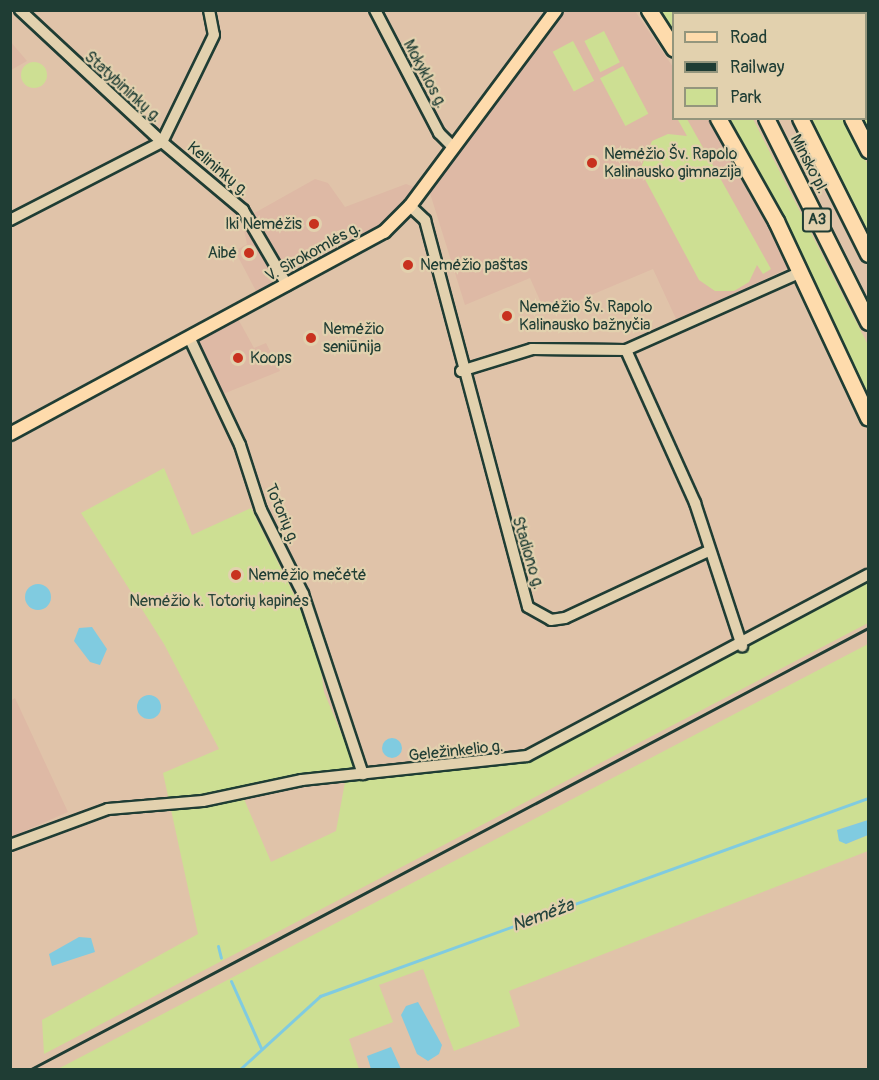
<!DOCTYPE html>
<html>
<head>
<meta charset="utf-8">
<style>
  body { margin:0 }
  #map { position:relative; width:879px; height:1080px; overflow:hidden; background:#e0c3a9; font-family:Pangolin,sans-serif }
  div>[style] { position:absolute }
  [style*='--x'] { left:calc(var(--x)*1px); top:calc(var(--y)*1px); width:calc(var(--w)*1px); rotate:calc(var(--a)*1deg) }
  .built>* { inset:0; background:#deb9a5 }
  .green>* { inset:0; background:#cddf93; transform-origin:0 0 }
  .round { border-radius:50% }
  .water>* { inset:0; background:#80cbe0 }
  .stream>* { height:3px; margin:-1.5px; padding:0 1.5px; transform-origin:1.5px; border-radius:1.5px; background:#80cbe0 }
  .roads { filter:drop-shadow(2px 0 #1f3d34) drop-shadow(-2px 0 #1f3d34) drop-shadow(0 2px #1f3d34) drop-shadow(0 -2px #1f3d34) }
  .minor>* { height:10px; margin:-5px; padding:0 5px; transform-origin:5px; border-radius:5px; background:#e2d1ae }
  .major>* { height:12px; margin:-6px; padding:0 6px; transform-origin:6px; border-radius:6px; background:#fedbac }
  .highway>* { height:15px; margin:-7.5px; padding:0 7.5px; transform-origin:7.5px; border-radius:7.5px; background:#fedbac }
  .rail>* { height:3px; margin:-1.5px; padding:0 1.5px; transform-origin:1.5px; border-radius:1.5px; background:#1f3d34 }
  .dots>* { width:16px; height:16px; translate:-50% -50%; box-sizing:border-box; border:3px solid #e2d1ae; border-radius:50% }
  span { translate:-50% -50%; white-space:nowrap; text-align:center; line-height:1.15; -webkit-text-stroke:4.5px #e2d1ae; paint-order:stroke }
  .shield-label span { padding:2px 4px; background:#e2d1ae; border:2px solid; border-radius:4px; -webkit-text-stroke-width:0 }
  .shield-label { font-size:15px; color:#1f3d34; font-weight:700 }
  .street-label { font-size:16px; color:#1f3d34 }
  .poi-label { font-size:16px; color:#1f3d34 }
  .left { translate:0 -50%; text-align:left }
  .right { translate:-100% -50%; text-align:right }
  .park-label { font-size:16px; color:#284539 }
  .water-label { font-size:18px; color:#24443d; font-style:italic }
  .frame { position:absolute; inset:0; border:12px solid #1f3d34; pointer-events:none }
  .legend { position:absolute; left:672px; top:12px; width:195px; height:108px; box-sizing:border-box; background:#e2d1ae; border:2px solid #94967d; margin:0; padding:8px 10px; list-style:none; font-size:18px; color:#1f3d34 }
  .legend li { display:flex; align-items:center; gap:12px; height:30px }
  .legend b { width:30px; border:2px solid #94967d }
</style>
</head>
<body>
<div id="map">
  <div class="built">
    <i style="clip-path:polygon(565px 11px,635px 11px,673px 67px,674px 118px,708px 119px,790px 267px,677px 321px,653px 269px,546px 314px,530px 278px,465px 305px,429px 190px)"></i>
    <i style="clip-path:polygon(10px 41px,27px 61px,11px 70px,10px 70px)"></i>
    <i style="clip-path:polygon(315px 179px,328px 183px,345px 207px,406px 184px,417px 188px,380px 228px,257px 293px,235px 251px,247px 244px,242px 220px)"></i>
    <i style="clip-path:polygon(237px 317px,254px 348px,266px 343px,280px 371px,223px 394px,196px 340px)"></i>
    <i style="clip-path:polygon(15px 698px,68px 812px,11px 837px,10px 701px)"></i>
  </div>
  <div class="green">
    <i style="clip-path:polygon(656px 11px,693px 11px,694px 13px,674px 14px,673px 38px)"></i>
    <i style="left:604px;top:31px;width:35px;height:22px;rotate:63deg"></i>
    <i style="clip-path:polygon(868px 38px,868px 135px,860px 119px,866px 118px)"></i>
    <i style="left:573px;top:41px;width:45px;height:23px;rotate:62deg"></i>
    <i class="round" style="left:21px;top:62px;width:26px;height:26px"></i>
    <i style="left:623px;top:66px;width:54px;height:26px;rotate:62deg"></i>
    <i style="clip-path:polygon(687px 119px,771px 269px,763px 274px,757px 265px,749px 282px,734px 291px,715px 291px,699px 280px,640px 170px,652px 141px,668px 134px,687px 136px,678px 120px)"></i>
    <i style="clip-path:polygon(725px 119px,753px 119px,868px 345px,868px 403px,779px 213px)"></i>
    <i style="clip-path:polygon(811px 119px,844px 119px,868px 165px,868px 231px)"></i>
    <i style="clip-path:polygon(164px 468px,192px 535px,251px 508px,302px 611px,319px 656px,324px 692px,355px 766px,244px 799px,271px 862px,336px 831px,345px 782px,511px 763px,548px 752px,868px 581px,868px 623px,44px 1054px,42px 1020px,198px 934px,163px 773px,219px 749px,164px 644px,81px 513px)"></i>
    <i style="clip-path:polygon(868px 644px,868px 820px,837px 830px,846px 844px,868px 835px,868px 851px,509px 991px,520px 1026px,454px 1051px,423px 969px,379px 985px,393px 1022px,349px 1039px,359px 1069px,56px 1070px)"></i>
  </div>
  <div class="water">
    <i class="round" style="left:25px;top:584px;width:26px;height:26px"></i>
    <i style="clip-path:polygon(92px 627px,107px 649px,100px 665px,90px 662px,74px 641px,79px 628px)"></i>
    <i class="round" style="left:137px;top:695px;width:24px;height:24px"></i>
    <i class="round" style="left:382px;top:738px;width:20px;height:20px"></i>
    <i style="clip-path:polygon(868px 820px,868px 835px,846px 844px,839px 841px,837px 830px)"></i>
    <i style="clip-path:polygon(79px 937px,91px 938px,95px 952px,52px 966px,49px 954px)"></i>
    <i style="clip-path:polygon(418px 1002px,442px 1045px,439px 1054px,428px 1061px,417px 1054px,401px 1015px,406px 1006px)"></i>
    <i style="clip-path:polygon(391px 1047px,401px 1069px,371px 1069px,367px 1056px)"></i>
  </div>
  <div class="stream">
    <i style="--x:218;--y:946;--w:12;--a:76"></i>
    <i style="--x:231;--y:981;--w:73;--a:65.9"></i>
    <i style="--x:239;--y:1070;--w:110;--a:-42.4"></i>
    <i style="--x:320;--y:996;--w:583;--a:-19.87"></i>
  </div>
  <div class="roads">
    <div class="minor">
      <i style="--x:209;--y:10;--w:25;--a:79"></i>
      <i style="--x:214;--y:35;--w:119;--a:115.9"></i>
      <i style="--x:162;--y:142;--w:106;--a:40"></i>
      <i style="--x:243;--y:210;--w:87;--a:59.6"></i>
      <i style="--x:375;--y:10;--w:139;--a:62.5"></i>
      <i style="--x:439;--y:133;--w:20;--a:45"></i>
      <i style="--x:410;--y:206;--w:21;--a:43"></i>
      <i style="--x:425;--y:220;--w:400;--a:75.1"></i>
      <i style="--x:528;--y:607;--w:26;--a:29"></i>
      <i style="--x:551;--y:620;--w:14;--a:-8"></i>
      <i style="--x:565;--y:618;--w:159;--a:-25"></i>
      <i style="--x:10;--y:220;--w:171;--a:-27.2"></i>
      <i style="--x:162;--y:142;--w:194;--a:-137.1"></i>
      <i style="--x:189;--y:337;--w:119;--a:64.7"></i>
      <i style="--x:240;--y:445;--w:68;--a:72.1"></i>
      <i style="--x:261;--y:510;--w:94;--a:63.4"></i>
      <i style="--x:303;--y:594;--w:190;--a:71.6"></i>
      <i style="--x:626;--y:350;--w:168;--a:65.7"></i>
      <i style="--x:695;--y:503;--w:151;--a:71.8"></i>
      <i style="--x:461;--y:371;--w:74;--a:-17.2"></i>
      <i style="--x:532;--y:349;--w:94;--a:0.6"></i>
      <i style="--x:626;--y:350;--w:192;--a:-24"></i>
      <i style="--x:10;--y:845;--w:104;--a:-20.2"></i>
      <i style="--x:108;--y:809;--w:95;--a:-4.8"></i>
      <i style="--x:203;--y:801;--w:101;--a:-12"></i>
      <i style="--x:302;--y:780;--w:226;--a:-6.1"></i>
      <i style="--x:527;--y:756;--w:386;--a:-28"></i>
    </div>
    <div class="major">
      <i style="--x:10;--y:434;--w:425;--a:-28.4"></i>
      <i style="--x:384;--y:232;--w:37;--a:-45"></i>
      <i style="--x:410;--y:206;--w:244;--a:-53.3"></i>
    </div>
    <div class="highway">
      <i style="--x:649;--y:10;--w:46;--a:57.3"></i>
      <i style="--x:711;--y:10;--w:4;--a:63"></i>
      <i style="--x:745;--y:10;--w:4;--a:76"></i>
      <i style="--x:795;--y:10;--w:4;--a:63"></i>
      <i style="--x:718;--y:118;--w:118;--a:60.6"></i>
      <i style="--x:776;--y:221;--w:217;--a:64.9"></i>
      <i style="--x:766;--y:118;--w:228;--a:63.4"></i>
      <i style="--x:800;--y:118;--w:152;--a:63.4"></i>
      <i style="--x:852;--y:118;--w:36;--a:63"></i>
    </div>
  </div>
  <div class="rail">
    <i style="--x:29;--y:1070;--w:948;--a:-27.78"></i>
  </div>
  <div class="dots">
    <i style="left:592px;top:163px;background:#c8321e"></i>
    <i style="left:314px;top:224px;background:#c8321e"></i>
    <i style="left:249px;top:253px;background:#c8321e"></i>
    <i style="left:408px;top:265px;background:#c8321e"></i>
    <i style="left:507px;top:316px;background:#c8321e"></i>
    <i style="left:311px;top:338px;background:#c8321e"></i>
    <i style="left:238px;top:358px;background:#c8321e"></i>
    <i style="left:236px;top:575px;background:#c8321e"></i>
  </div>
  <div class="shield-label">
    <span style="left:817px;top:220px">A3</span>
  </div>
  <div class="street-label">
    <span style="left:425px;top:74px;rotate:62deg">Mokyklos g.</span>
    <span style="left:123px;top:87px;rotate:42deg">Statybininkų g.</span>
    <span style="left:809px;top:164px;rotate:63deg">Minsko pl.</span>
    <span style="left:218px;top:169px;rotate:40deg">Kelininkų g.</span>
    <span style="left:313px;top:252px;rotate:-29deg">V. Sirokomlės g.</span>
    <span style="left:282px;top:514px;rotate:67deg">Totorių g.</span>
    <span style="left:528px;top:553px;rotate:73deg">Stadiono g.</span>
    <span style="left:456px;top:751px;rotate:-6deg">Geležinkelio g.</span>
  </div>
  <div class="poi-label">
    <span class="left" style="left:604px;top:163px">Nemėžio Šv. Rapolo<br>Kalinausko gimnazija</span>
    <span class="right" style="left:302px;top:224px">Iki Nemėžis</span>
    <span class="right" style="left:237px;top:253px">Aibė</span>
    <span class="left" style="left:420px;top:265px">Nemėžio paštas</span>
    <span class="left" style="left:519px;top:316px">Nemėžio Šv. Rapolo<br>Kalinausko bažnyčia</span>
    <span class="left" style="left:323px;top:338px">Nemėžio<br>seniūnija</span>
    <span class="left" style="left:250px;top:358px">Koops</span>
    <span class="left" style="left:248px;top:575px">Nemėžio mečėtė</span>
  </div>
  <div class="park-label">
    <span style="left:219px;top:601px">Nemėžio k. Totorių kapinės</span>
  </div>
  <div class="water-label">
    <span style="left:543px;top:916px;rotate:-20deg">Nemėža</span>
  </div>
  <div class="frame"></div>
  <ul class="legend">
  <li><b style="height:8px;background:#fedbac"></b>Road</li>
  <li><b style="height:8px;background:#1f3d34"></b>Railway</li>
  <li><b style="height:16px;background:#cddf93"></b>Park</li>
  </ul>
</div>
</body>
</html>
